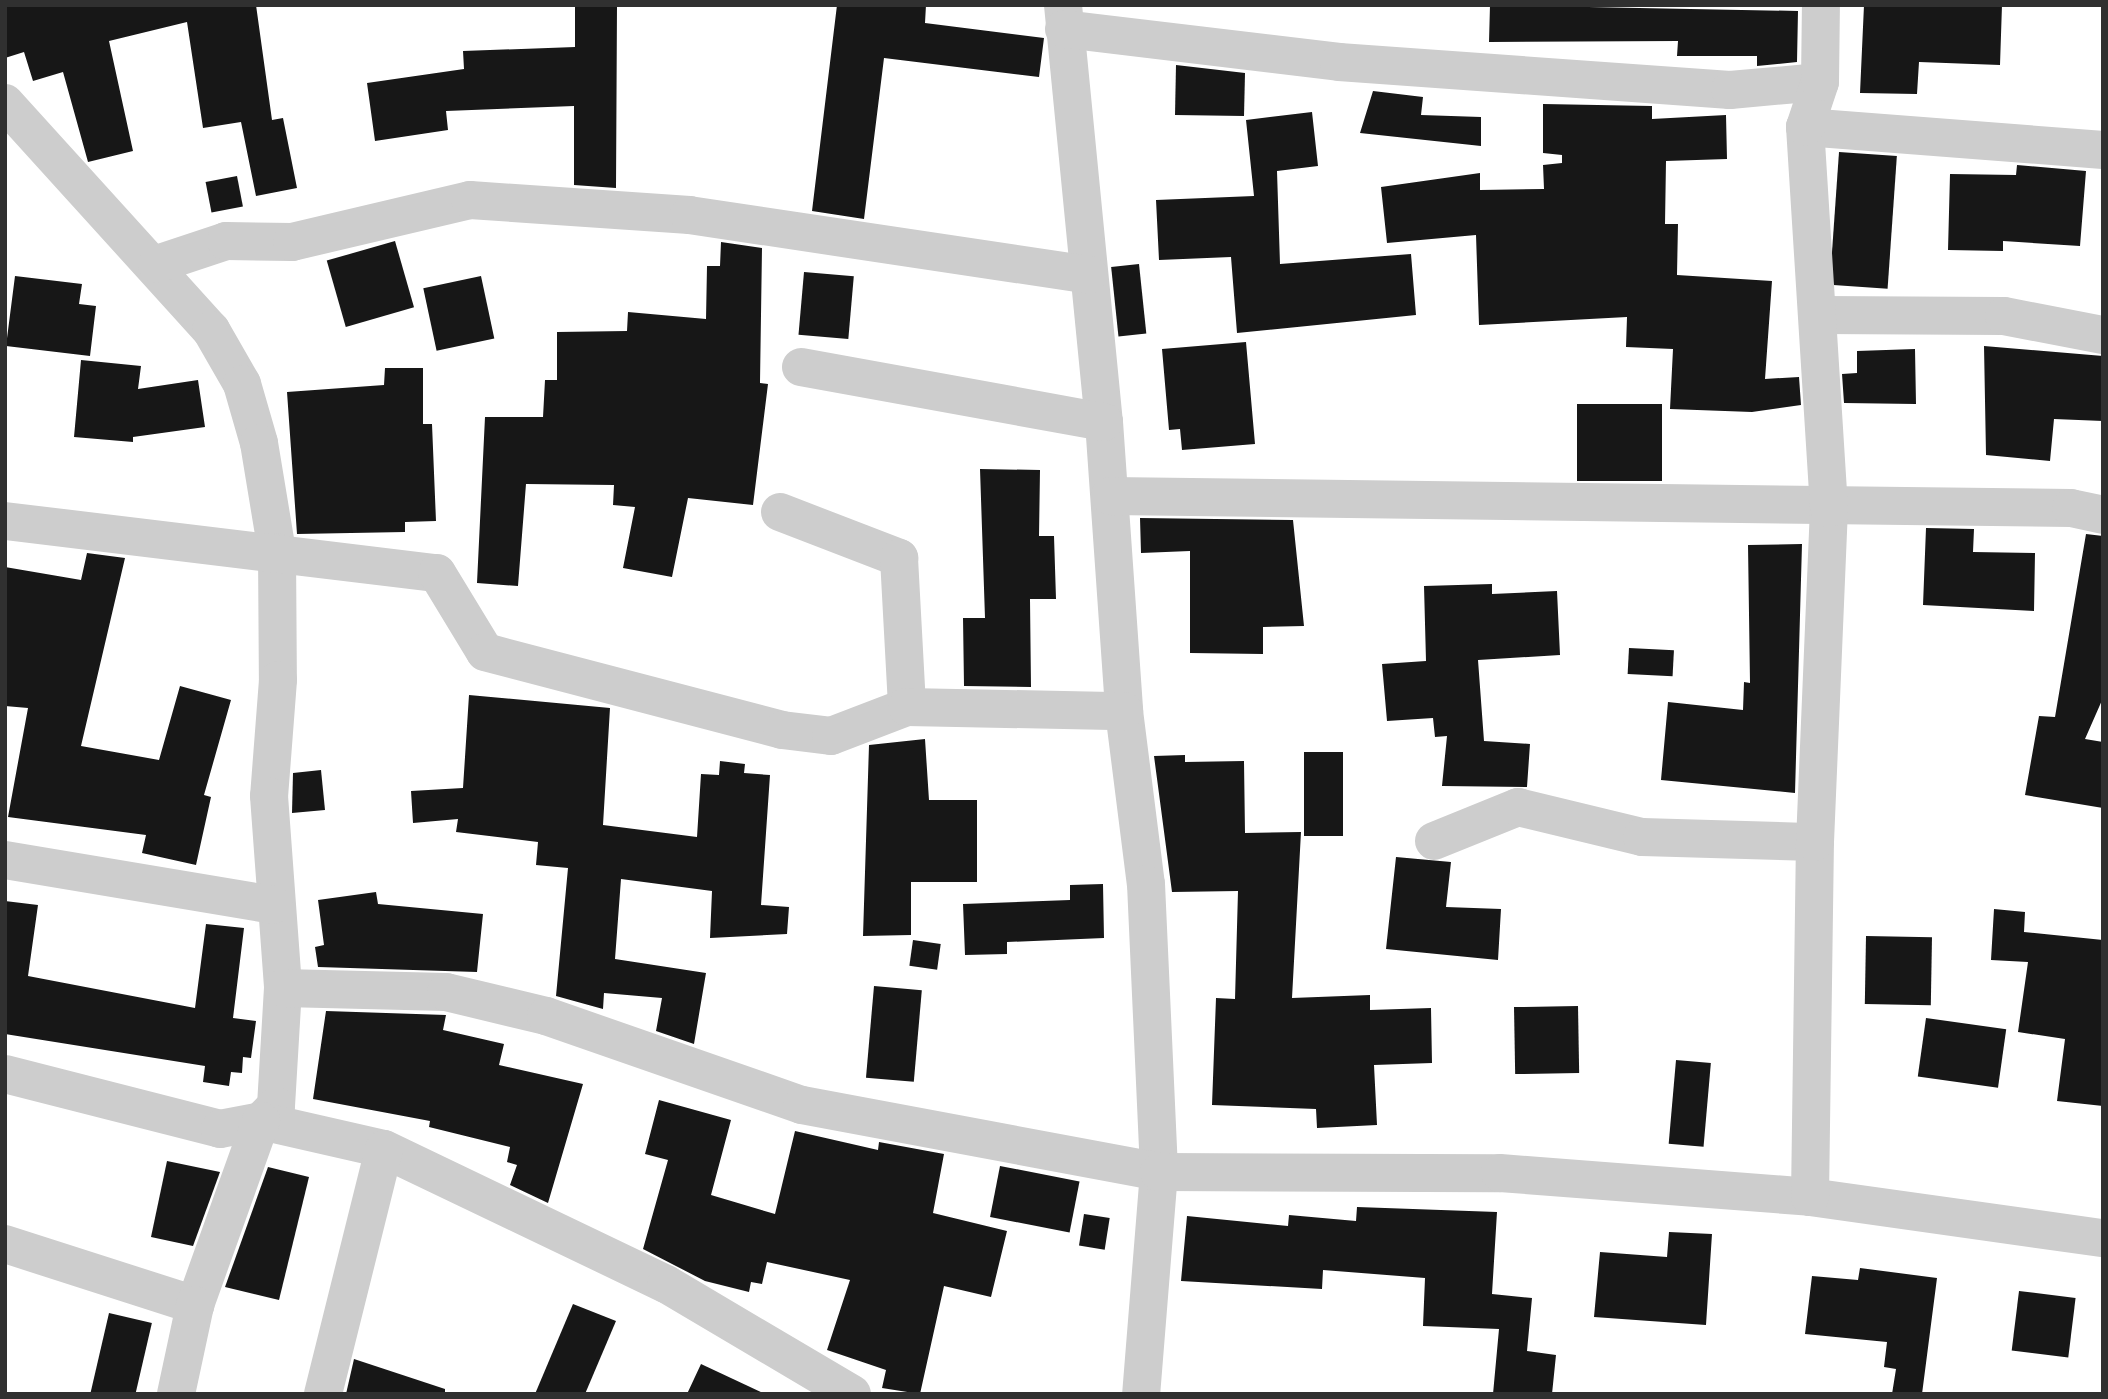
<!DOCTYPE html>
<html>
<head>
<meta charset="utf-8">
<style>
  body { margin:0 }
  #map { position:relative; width:2108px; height:1399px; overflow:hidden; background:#fff; font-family:Commissioner,sans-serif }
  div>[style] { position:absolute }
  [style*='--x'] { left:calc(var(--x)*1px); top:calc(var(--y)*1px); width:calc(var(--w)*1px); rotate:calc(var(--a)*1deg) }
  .building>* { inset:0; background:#171717; transform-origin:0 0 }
  .minor>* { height:38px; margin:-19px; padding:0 19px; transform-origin:19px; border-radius:19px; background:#cdcdcd }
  span { translate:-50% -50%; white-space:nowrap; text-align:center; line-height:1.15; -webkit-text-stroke:7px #fff; paint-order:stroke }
  .frame { position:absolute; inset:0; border:7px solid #303030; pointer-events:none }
</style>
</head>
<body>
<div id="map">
  <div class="building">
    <i style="clip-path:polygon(5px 5px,256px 5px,272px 120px,283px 118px,297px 188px,256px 196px,241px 122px,203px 128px,187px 22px,109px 41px,133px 151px,88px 162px,63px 72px,33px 81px,24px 52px,5px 58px)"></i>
    <i style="clip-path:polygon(575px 5px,617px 5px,616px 188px,574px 185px,574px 106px,446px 111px,448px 130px,375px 141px,367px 83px,464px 69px,463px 51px,575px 47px)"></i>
    <i style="clip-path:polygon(837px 5px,926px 5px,925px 23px,1044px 38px,1039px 77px,884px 58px,864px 219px,812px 211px)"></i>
    <i style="clip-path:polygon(1490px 5px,1798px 11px,1797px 62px,1757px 66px,1757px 56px,1677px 56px,1678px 41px,1489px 42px)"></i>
    <i style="clip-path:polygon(1864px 5px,2002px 5px,2000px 65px,1919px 62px,1917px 94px,1860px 93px)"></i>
    <i style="clip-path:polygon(1176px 65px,1245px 73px,1244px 116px,1175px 115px)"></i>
    <i style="clip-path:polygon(1373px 91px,1423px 97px,1421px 115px,1481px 117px,1481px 146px,1360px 133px)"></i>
    <i style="clip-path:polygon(1543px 104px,1652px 106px,1652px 119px,1726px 115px,1727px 159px,1666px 161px,1665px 224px,1678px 224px,1677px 275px,1772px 281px,1765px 379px,1799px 377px,1801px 405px,1752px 412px,1670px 409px,1673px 349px,1626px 347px,1627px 317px,1479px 325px,1476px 235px,1387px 243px,1381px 187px,1480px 173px,1480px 190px,1544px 189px,1543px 165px,1562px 163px,1562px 155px,1543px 153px)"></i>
    <i style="clip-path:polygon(1312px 112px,1318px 166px,1277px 171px,1280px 264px,1411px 254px,1416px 315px,1237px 333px,1231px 257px,1159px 260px,1156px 200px,1254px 196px,1246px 120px)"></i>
    <i style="left:1839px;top:152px;width:58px;height:133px;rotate:4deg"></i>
    <i style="clip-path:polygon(2017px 165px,2086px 171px,2080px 246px,2003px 241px,2003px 251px,1948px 250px,1950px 174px,2016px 175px)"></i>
    <i style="left:237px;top:176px;width:31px;height:32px;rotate:79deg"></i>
    <i style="left:395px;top:241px;width:69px;height:71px;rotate:74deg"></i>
    <i style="clip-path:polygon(721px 242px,762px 248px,760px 383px,768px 384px,753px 505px,688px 498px,672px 577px,623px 568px,635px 507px,613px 505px,614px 485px,526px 484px,518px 586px,477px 583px,485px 417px,543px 417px,545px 380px,557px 380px,557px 332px,627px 331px,628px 312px,706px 319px,707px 266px,720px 266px)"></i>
    <i style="left:1139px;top:264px;width:70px;height:28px;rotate:84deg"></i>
    <i style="left:804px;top:272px;width:50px;height:63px;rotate:5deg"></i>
    <i style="clip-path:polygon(15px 276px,82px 284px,79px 304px,96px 306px,90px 356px,6px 346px)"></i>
    <i style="left:481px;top:276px;width:64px;height:59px;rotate:78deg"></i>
    <i style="clip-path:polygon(1246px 342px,1255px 444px,1182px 450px,1180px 429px,1169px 430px,1162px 349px)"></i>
    <i style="clip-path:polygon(1984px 346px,2103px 356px,2103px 421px,2054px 419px,2050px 461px,1986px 455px)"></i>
    <i style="clip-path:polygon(1915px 349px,1916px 404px,1844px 403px,1842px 374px,1857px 373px,1857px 351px)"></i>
    <i style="clip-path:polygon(81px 360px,141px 366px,138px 389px,198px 380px,205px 427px,133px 437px,133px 442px,74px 437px)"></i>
    <i style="clip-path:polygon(385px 368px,423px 368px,423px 424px,432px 424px,436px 521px,405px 522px,405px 532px,297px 534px,287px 392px,384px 385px)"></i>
    <i style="left:1662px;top:404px;width:77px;height:85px;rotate:90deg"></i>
    <i style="clip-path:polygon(980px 469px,1040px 470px,1039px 536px,1054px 536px,1056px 599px,1030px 599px,1031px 687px,964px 686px,963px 618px,985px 618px)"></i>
    <i style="clip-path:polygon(1140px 518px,1293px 520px,1304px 626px,1263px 627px,1263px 654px,1190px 653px,1190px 551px,1141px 553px)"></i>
    <i style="clip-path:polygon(1926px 528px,1974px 529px,1973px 552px,2035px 553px,2034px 611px,1923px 605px)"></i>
    <i style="clip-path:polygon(2086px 534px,2103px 536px,2103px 698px,2085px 739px,2103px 742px,2103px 808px,2025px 795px,2039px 716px,2055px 717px)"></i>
    <i style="clip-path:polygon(1802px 544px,1795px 793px,1661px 780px,1668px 702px,1743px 710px,1744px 682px,1750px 683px,1748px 545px)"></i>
    <i style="clip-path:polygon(87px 553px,125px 558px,81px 746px,159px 760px,180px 686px,231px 700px,204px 795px,211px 797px,196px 865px,142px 853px,146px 835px,8px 817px,28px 708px,5px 706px,5px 567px,81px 580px)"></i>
    <i style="clip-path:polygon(1492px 584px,1492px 594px,1557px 591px,1560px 655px,1478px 660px,1484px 741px,1530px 744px,1527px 787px,1442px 786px,1447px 736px,1435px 737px,1433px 718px,1387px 721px,1382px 664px,1426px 661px,1424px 586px)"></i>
    <i style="left:1629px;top:648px;width:45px;height:26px;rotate:3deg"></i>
    <i style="clip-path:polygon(469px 695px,610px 708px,603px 825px,697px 837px,701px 774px,719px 775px,720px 761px,745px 764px,744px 773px,770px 775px,761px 905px,789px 907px,787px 934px,710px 938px,712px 891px,621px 879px,615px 959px,706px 973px,694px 1044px,656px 1031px,662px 998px,604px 993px,603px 1009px,556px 996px,568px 868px,536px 865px,538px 842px,456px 832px,458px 819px,413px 823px,411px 791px,463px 788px)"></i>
    <i style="clip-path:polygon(925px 739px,929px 800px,977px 800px,977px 882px,911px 882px,911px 935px,863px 936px,869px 745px)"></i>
    <i style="left:1304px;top:752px;width:39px;height:84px"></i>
    <i style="clip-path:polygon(1185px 755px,1185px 762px,1244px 761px,1245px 833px,1301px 832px,1292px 998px,1370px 995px,1370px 1010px,1431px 1008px,1432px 1063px,1374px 1065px,1377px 1125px,1317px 1128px,1316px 1109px,1212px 1105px,1216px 998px,1235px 999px,1238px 891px,1172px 892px,1154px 756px)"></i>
    <i style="clip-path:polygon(321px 770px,325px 810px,292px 813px,293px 773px)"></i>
    <i style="clip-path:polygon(1396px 857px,1451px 862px,1446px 907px,1501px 909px,1498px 960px,1386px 949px)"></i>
    <i style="clip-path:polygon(1103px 884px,1104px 938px,1007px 942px,1007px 954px,965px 955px,963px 904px,1070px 900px,1070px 885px)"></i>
    <i style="clip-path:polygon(376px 892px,378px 904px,483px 914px,477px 972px,318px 967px,315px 947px,324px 945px,318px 900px)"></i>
    <i style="clip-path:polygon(5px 901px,38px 905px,28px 976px,195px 1008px,206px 924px,244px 928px,233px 1018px,256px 1021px,251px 1058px,243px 1057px,242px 1073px,231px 1072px,229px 1086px,203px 1082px,205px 1066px,5px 1034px)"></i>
    <i style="clip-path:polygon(1994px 909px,2025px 912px,2024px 932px,2103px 940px,2103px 1106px,2057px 1101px,2065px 1039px,2018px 1032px,2028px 962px,1991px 960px)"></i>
    <i style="left:1866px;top:936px;width:66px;height:68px;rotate:1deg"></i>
    <i style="left:913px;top:940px;width:28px;height:26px;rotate:8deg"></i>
    <i style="left:874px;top:986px;width:48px;height:92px;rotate:5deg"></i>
    <i style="left:1578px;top:1006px;width:67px;height:64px;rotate:89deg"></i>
    <i style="clip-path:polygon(326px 1011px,446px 1015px,443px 1030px,504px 1044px,499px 1065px,583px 1084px,548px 1203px,510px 1185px,517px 1165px,507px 1162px,510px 1147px,429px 1127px,430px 1121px,313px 1099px)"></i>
    <i style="left:1926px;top:1018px;width:81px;height:59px;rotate:8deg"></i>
    <i style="left:1676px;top:1060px;width:35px;height:84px;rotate:5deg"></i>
    <i style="clip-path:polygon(659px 1100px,731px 1120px,711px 1195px,775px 1214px,795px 1131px,878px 1150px,879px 1142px,944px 1154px,933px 1213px,1007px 1231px,991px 1297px,944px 1286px,920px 1394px,882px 1388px,886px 1370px,827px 1350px,850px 1280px,767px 1262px,762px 1284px,751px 1282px,749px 1292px,705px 1281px,643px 1249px,668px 1160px,645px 1154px)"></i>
    <i style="clip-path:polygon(167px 1161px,220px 1172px,193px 1246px,151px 1237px)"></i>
    <i style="left:1000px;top:1166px;width:81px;height:52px;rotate:11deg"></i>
    <i style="clip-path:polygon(268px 1167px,309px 1177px,279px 1300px,225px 1287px)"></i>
    <i style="clip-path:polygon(1357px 1207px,1497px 1212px,1492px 1294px,1532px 1298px,1527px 1351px,1556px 1355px,1552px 1394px,1493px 1394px,1499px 1329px,1423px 1326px,1425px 1278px,1323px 1270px,1322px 1289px,1181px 1281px,1187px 1216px,1288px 1226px,1289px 1215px,1356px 1221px)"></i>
    <i style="left:1084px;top:1214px;width:26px;height:32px;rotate:9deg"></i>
    <i style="clip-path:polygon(1669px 1232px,1712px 1234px,1706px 1325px,1594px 1317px,1600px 1252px,1667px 1257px)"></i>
    <i style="clip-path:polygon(1860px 1268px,1937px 1278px,1922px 1394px,1892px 1394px,1896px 1369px,1884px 1367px,1887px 1342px,1805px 1334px,1812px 1276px,1858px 1280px)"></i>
    <i style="left:2019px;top:1291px;width:57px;height:60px;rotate:7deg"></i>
    <i style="clip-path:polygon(573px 1304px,616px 1321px,585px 1394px,535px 1394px)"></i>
    <i style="left:109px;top:1313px;width:44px;height:83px;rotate:13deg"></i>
    <i style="clip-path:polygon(354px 1359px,445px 1389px,445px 1394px,346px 1394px)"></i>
    <i style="clip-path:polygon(701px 1364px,765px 1394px,687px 1394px)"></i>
  </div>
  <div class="minor">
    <i style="--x:1063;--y:5;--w:419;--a:84.4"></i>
    <i style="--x:1104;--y:422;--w:290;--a:86"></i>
    <i style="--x:1124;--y:711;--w:174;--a:82.8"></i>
    <i style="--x:1146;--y:884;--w:288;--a:87.4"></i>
    <i style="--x:1159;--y:1172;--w:223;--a:94.6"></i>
    <i style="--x:1064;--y:29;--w:277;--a:6.8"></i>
    <i style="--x:1339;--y:62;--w:392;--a:4.1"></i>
    <i style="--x:1730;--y:90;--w:90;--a:-5.1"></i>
    <i style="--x:5;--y:103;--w:307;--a:47.8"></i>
    <i style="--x:211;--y:330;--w:62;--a:60.1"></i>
    <i style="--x:242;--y:384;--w:61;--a:73.9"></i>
    <i style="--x:259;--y:443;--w:110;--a:80.6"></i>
    <i style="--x:277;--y:552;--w:128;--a:89.6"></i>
    <i style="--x:278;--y:680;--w:116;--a:94.4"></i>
    <i style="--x:269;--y:796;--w:193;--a:85.8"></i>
    <i style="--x:283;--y:988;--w:118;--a:93.4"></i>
    <i style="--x:276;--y:1106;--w:21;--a:135"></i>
    <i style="--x:261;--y:1121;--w:126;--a:12.8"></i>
    <i style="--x:384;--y:1149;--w:313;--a:25.6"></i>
    <i style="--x:666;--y:1284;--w:216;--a:30.6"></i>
    <i style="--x:1805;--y:127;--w:299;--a:4.4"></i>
    <i style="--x:157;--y:264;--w:73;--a:-18.4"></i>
    <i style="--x:226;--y:241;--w:66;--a:0.9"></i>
    <i style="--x:292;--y:242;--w:183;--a:-13.3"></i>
    <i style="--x:470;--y:200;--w:220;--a:3.9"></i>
    <i style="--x:689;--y:215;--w:404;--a:8.5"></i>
    <i style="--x:1820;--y:315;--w:184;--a:0.3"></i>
    <i style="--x:2004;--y:316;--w:101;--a:10.9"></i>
    <i style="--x:801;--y:367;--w:308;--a:10.3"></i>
    <i style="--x:1110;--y:496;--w:961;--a:0.72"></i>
    <i style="--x:2071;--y:508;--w:33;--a:12"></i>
    <i style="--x:780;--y:512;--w:128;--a:21.1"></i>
    <i style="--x:899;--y:558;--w:149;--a:86.9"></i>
    <i style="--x:5;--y:521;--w:435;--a:6.9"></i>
    <i style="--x:437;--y:573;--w:92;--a:58.7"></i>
    <i style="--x:485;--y:652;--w:307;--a:14.7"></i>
    <i style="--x:782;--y:730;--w:49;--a:7"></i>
    <i style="--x:831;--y:736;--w:81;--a:-20.9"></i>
    <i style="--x:907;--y:707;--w:217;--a:1.1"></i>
    <i style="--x:1434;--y:841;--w:91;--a:-22"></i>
    <i style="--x:1518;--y:807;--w:128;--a:13.6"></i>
    <i style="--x:1642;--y:837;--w:173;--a:1.7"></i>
    <i style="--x:5;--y:860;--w:272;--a:9.5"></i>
    <i style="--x:283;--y:988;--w:163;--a:1.4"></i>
    <i style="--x:446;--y:992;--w:103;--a:13.5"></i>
    <i style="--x:546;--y:1016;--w:271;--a:19.2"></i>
    <i style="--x:802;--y:1105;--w:363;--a:10.6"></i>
    <i style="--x:1159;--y:1172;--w:341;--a:0.2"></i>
    <i style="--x:1500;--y:1173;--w:311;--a:4.4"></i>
    <i style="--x:1810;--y:1197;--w:296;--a:8"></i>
    <i style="--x:5;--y:1074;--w:222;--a:14.3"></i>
    <i style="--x:220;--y:1129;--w:42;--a:-11"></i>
    <i style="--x:1810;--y:1197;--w:355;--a:-89.2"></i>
    <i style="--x:1815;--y:842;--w:334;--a:-87.6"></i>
    <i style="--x:1829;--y:508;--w:382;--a:-93.6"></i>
    <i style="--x:1805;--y:127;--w:47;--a:-71.6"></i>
    <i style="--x:1820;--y:82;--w:77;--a:-89.3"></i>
    <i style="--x:5;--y:1244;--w:200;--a:17.8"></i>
    <i style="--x:195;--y:1305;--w:195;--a:-70.3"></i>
    <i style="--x:176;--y:1394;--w:91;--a:-77.9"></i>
    <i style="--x:323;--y:1394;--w:252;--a:-76"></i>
  </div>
  <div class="frame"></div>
</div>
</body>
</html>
